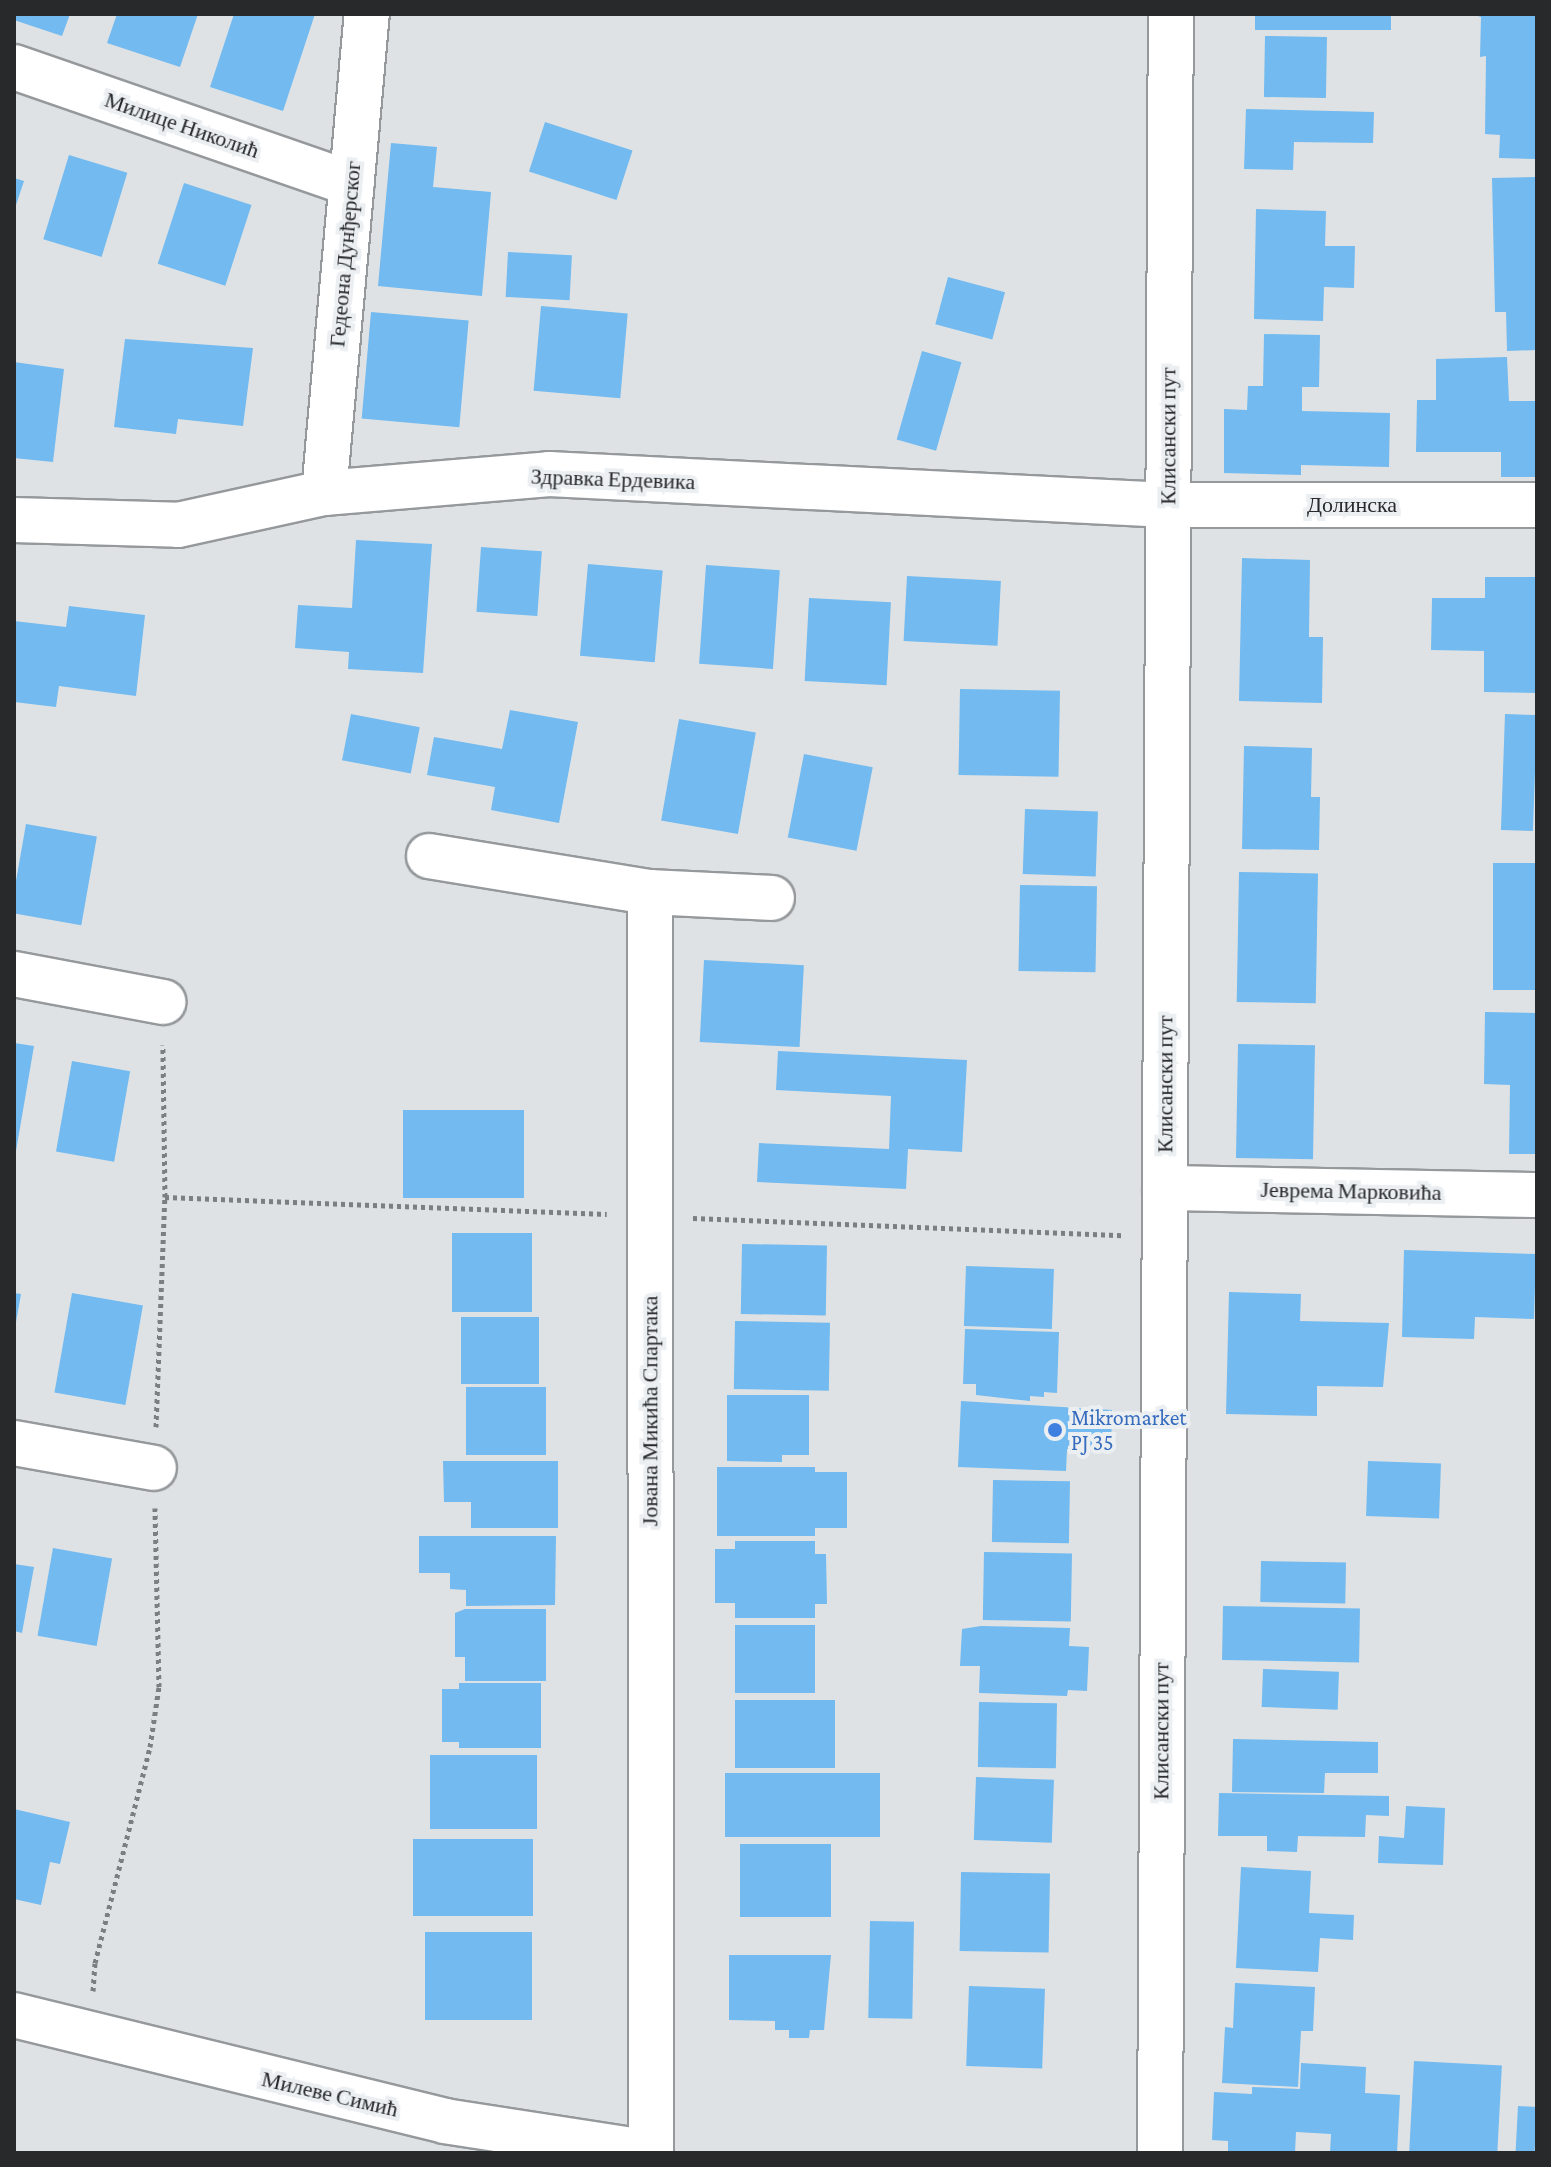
<!DOCTYPE html>
<html>
<head>
<meta charset="utf-8">
<style>
  body { margin:0 }
  #map { position:relative; width:1551px; height:2167px; overflow:hidden; background:#dee2e5; font-family:"Crimson Pro",serif }
  div>[style] { position:absolute }
  [style*='--x'] { left:calc(var(--x)*1px); top:calc(var(--y)*1px); width:calc(var(--w)*1px); rotate:calc(var(--a)*1deg) }
  .building>* { inset:0; background:#72baef; transform-origin:0 0 }
  .path>* { height:5px; margin-top:-2.5px; transform-origin:0; background:repeating-linear-gradient(90deg,#7c7f81 0 4px,transparent 0 8px) }
  .roads { filter:drop-shadow(2px 0 #95999c) drop-shadow(-2px 0 #95999c) drop-shadow(0 2px #95999c) drop-shadow(0 -2px #95999c) }
  .minor>* { height:44px; margin:-22px; padding:0 22px; transform-origin:22px; border-radius:22px; background:#fff }
  .dots>* { width:22px; height:22px; translate:-50% -50%; box-sizing:border-box; border:4px solid #ebeff2; border-radius:50% }
  span { translate:-50% -50%; white-space:nowrap; text-align:center; line-height:1.15; -webkit-text-stroke:8px #ebeff2; paint-order:stroke }
  .street-label { font-size:22px; color:#27292a }
  .shop-label { font-size:22px; color:#366cbe }
  .left { translate:0 -50%; text-align:left }
  .frame { position:absolute; inset:0; border:16px solid #27292a; pointer-events:none }
</style>
</head>
<body>
<div id="map">
  <div class="building">
    <i style="clip-path:polygon(14px 14px,70px 14px,62px 36px,14px 20px)"></i>
    <i style="clip-path:polygon(117px 14px,198px 14px,180px 67px,107px 43px)"></i>
    <i style="clip-path:polygon(234px 14px,315px 14px,283px 111px,210px 87px)"></i>
    <i style="left:1255px;top:14px;width:136px;height:16px"></i>
    <i style="clip-path:polygon(1472px 14px,1537px 14px,1537px 159px,1499px 158px,1500px 135px,1485px 134px,1486px 56px,1480px 57px,1481px 17px)"></i>
    <i style="left:1265px;top:36px;width:62px;height:61px;rotate:1deg"></i>
    <i style="clip-path:polygon(1246px 109px,1374px 112px,1373px 143px,1294px 142px,1293px 170px,1244px 169px)"></i>
    <i style="left:545px;top:122px;width:92px;height:52px;rotate:18deg"></i>
    <i style="clip-path:polygon(391px 143px,437px 147px,433px 187px,491px 192px,482px 296px,378px 286px)"></i>
    <i style="left:69px;top:155px;width:61px;height:88px;rotate:17deg"></i>
    <i style="clip-path:polygon(1537px 177px,1537px 350px,1507px 351px,1506px 312px,1495px 312px,1492px 178px)"></i>
    <i style="clip-path:polygon(14px 178px,24px 181px,15px 208px,14px 208px)"></i>
    <i style="left:184px;top:183px;width:71px;height:85px;rotate:18deg"></i>
    <i style="clip-path:polygon(1256px 209px,1326px 211px,1325px 246px,1355px 246px,1354px 288px,1324px 287px,1323px 321px,1254px 319px)"></i>
    <i style="left:508px;top:252px;width:64px;height:45px;rotate:3deg"></i>
    <i style="left:948px;top:277px;width:59px;height:49px;rotate:15deg"></i>
    <i style="left:541px;top:306px;width:87px;height:85px;rotate:5deg"></i>
    <i style="left:371px;top:312px;width:98px;height:107px;rotate:5deg"></i>
    <i style="clip-path:polygon(1264px 334px,1320px 335px,1319px 387px,1302px 387px,1302px 411px,1390px 413px,1389px 467px,1301px 465px,1301px 475px,1224px 473px,1224px 409px,1247px 410px,1248px 386px,1263px 386px)"></i>
    <i style="clip-path:polygon(125px 339px,253px 348px,243px 426px,178px 419px,176px 434px,114px 427px)"></i>
    <i style="left:922px;top:351px;width:41px;height:92px;rotate:16deg"></i>
    <i style="clip-path:polygon(1507px 357px,1509px 401px,1537px 401px,1537px 477px,1501px 477px,1501px 452px,1416px 452px,1417px 400px,1436px 400px,1436px 359px)"></i>
    <i style="clip-path:polygon(14px 362px,64px 369px,53px 462px,14px 458px)"></i>
    <i style="clip-path:polygon(356px 540px,432px 544px,423px 673px,348px 669px,349px 652px,295px 648px,298px 605px,352px 608px)"></i>
    <i style="left:481px;top:547px;width:61px;height:65px;rotate:4deg"></i>
    <i style="clip-path:polygon(1242px 558px,1310px 560px,1309px 637px,1323px 637px,1322px 703px,1239px 701px)"></i>
    <i style="left:588px;top:564px;width:75px;height:92px;rotate:5deg"></i>
    <i style="left:706px;top:565px;width:74px;height:99px;rotate:4deg"></i>
    <i style="left:907px;top:576px;width:94px;height:65px;rotate:3deg"></i>
    <i style="clip-path:polygon(1485px 577px,1537px 577px,1537px 693px,1484px 692px,1484px 651px,1431px 650px,1432px 598px,1485px 598px)"></i>
    <i style="left:809px;top:598px;width:82px;height:83px;rotate:3deg"></i>
    <i style="clip-path:polygon(69px 606px,145px 615px,136px 696px,59px 686px,56px 707px,14px 702px,14px 621px,66px 627px)"></i>
    <i style="left:960px;top:689px;width:100px;height:86px;rotate:1deg"></i>
    <i style="clip-path:polygon(510px 710px,578px 722px,559px 823px,491px 810px,495px 787px,427px 775px,434px 737px,502px 749px)"></i>
    <i style="left:351px;top:714px;width:70px;height:47px;rotate:11deg"></i>
    <i style="left:1505px;top:714px;width:32px;height:116px;rotate:2deg"></i>
    <i style="left:679px;top:719px;width:78px;height:103px;rotate:10deg"></i>
    <i style="clip-path:polygon(1244px 746px,1312px 748px,1311px 797px,1320px 797px,1319px 850px,1242px 849px)"></i>
    <i style="left:804px;top:754px;width:70px;height:85px;rotate:11deg"></i>
    <i style="left:1025px;top:809px;width:73px;height:65px;rotate:2deg"></i>
    <i style="left:26px;top:824px;width:72px;height:90px;rotate:10deg"></i>
    <i style="left:1493px;top:863px;width:44px;height:127px"></i>
    <i style="left:1239px;top:872px;width:79px;height:130px;rotate:1deg"></i>
    <i style="left:1020px;top:885px;width:77px;height:86px;rotate:1deg"></i>
    <i style="left:704px;top:960px;width:100px;height:82px;rotate:3deg"></i>
    <i style="clip-path:polygon(1485px 1012px,1537px 1013px,1537px 1154px,1509px 1154px,1510px 1085px,1484px 1084px)"></i>
    <i style="clip-path:polygon(14px 1043px,34px 1046px,16px 1151px,14px 1151px)"></i>
    <i style="left:1238px;top:1044px;width:77px;height:114px;rotate:1deg"></i>
    <i style="clip-path:polygon(778px 1051px,967px 1060px,962px 1152px,908px 1149px,906px 1189px,757px 1182px,759px 1143px,889px 1149px,891px 1096px,776px 1090px)"></i>
    <i style="left:72px;top:1061px;width:59px;height:92px;rotate:10deg"></i>
    <i style="left:403px;top:1110px;width:121px;height:88px"></i>
    <i style="left:452px;top:1233px;width:80px;height:79px"></i>
    <i style="left:742px;top:1244px;width:85px;height:70px;rotate:1deg"></i>
    <i style="clip-path:polygon(1404px 1250px,1536px 1254px,1534px 1319px,1475px 1317px,1474px 1339px,1402px 1337px)"></i>
    <i style="left:966px;top:1266px;width:88px;height:60px;rotate:2deg"></i>
    <i style="clip-path:polygon(1229px 1292px,1301px 1294px,1300px 1321px,1389px 1323px,1383px 1387px,1317px 1386px,1317px 1416px,1226px 1414px)"></i>
    <i style="clip-path:polygon(14px 1293px,21px 1294px,16px 1322px,14px 1322px)"></i>
    <i style="left:72px;top:1293px;width:72px;height:101px;rotate:10deg"></i>
    <i style="left:461px;top:1317px;width:78px;height:67px"></i>
    <i style="left:735px;top:1321px;width:95px;height:68px;rotate:1deg"></i>
    <i style="clip-path:polygon(965px 1329px,1059px 1332px,1057px 1393px,1044px 1392px,1044px 1397px,1030px 1396px,1030px 1401px,976px 1395px,976px 1384px,963px 1384px)"></i>
    <i style="left:466px;top:1387px;width:80px;height:68px"></i>
    <i style="clip-path:polygon(727px 1395px,809px 1395px,809px 1455px,782px 1455px,782px 1462px,727px 1461px)"></i>
    <i style="clip-path:polygon(961px 1401px,1112px 1410px,1111px 1450px,1067px 1449px,1066px 1471px,958px 1467px)"></i>
    <i style="clip-path:polygon(443px 1461px,558px 1461px,558px 1528px,471px 1528px,471px 1502px,444px 1502px)"></i>
    <i style="left:1368px;top:1461px;width:73px;height:55px;rotate:2deg"></i>
    <i style="clip-path:polygon(717px 1467px,815px 1467px,815px 1472px,847px 1472px,847px 1528px,815px 1528px,815px 1536px,717px 1536px)"></i>
    <i style="left:993px;top:1480px;width:77px;height:62px;rotate:1deg"></i>
    <i style="clip-path:polygon(419px 1536px,556px 1536px,555px 1605px,466px 1606px,466px 1590px,450px 1589px,450px 1573px,419px 1573px)"></i>
    <i style="clip-path:polygon(735px 1541px,815px 1541px,815px 1554px,826px 1554px,827px 1604px,815px 1604px,815px 1618px,735px 1618px,735px 1603px,715px 1603px,715px 1549px,735px 1549px)"></i>
    <i style="left:53px;top:1548px;width:60px;height:89px;rotate:10deg"></i>
    <i style="left:984px;top:1552px;width:88px;height:68px;rotate:1deg"></i>
    <i style="left:1261px;top:1561px;width:85px;height:41px;rotate:1deg"></i>
    <i style="clip-path:polygon(14px 1564px,34px 1567px,22px 1633px,14px 1631px)"></i>
    <i style="left:1223px;top:1606px;width:137px;height:54px;rotate:1deg"></i>
    <i style="clip-path:polygon(465px 1609px,546px 1609px,546px 1681px,465px 1681px,465px 1657px,455px 1657px,455px 1613px)"></i>
    <i style="left:735px;top:1625px;width:80px;height:68px"></i>
    <i style="clip-path:polygon(981px 1626px,1070px 1628px,1069px 1646px,1089px 1647px,1087px 1691px,1068px 1690px,1067px 1696px,979px 1693px,980px 1666px,960px 1666px,962px 1629px)"></i>
    <i style="left:1263px;top:1669px;width:76px;height:38px;rotate:2deg"></i>
    <i style="clip-path:polygon(459px 1683px,541px 1683px,541px 1748px,459px 1748px,459px 1742px,442px 1742px,442px 1689px,459px 1689px)"></i>
    <i style="left:735px;top:1700px;width:100px;height:68px"></i>
    <i style="left:979px;top:1702px;width:78px;height:65px;rotate:1deg"></i>
    <i style="clip-path:polygon(1233px 1739px,1378px 1742px,1378px 1773px,1325px 1773px,1324px 1793px,1232px 1792px)"></i>
    <i style="left:430px;top:1755px;width:107px;height:74px"></i>
    <i style="left:725px;top:1773px;width:155px;height:64px"></i>
    <i style="left:976px;top:1777px;width:78px;height:63px;rotate:2deg"></i>
    <i style="clip-path:polygon(1219px 1793px,1389px 1796px,1389px 1816px,1366px 1815px,1365px 1837px,1298px 1836px,1297px 1852px,1267px 1851px,1267px 1836px,1218px 1836px)"></i>
    <i style="clip-path:polygon(1406px 1806px,1445px 1808px,1443px 1865px,1378px 1863px,1379px 1836px,1404px 1838px)"></i>
    <i style="clip-path:polygon(14px 1809px,70px 1822px,60px 1864px,50px 1862px,41px 1905px,14px 1899px)"></i>
    <i style="left:413px;top:1839px;width:120px;height:77px"></i>
    <i style="left:740px;top:1844px;width:91px;height:73px"></i>
    <i style="clip-path:polygon(1241px 1867px,1311px 1871px,1309px 1913px,1354px 1915px,1353px 1940px,1320px 1938px,1318px 1972px,1236px 1968px)"></i>
    <i style="left:961px;top:1872px;width:89px;height:79px;rotate:1deg"></i>
    <i style="left:870px;top:1921px;width:44px;height:97px;rotate:1deg"></i>
    <i style="left:425px;top:1932px;width:107px;height:88px"></i>
    <i style="clip-path:polygon(729px 1955px,831px 1955px,824px 2030px,810px 2030px,809px 2038px,789px 2038px,789px 2030px,775px 2030px,775px 2021px,729px 2020px)"></i>
    <i style="clip-path:polygon(1235px 1983px,1315px 1987px,1313px 2031px,1301px 2031px,1298px 2087px,1222px 2083px,1225px 2027px,1233px 2028px)"></i>
    <i style="left:969px;top:1986px;width:76px;height:80px;rotate:2deg"></i>
    <i style="left:1414px;top:2061px;width:88px;height:92px;rotate:3deg"></i>
    <i style="clip-path:polygon(1301px 2063px,1366px 2067px,1365px 2093px,1400px 2095px,1397px 2153px,1330px 2153px,1331px 2134px,1296px 2132px,1295px 2153px,1228px 2153px,1228px 2141px,1212px 2140px,1214px 2092px,1252px 2094px,1252px 2087px,1300px 2089px)"></i>
    <i style="left:1518px;top:2106px;width:19px;height:47px;rotate:3deg"></i>
  </div>
  <div class="path">
    <i style="--x:165;--y:1197;--w:442;--a:2.2"></i>
    <i style="--x:693;--y:1218;--w:430;--a:2.3"></i>
    <i style="--x:156;--y:1427;--w:230;--a:-87.8"></i>
    <i style="--x:165;--y:1197;--w:152;--a:-90.8"></i>
    <i style="--x:93;--y:1991;--w:28;--a:-86"></i>
    <i style="--x:95;--y:1963;--w:223;--a:-75.7"></i>
    <i style="--x:150;--y:1747;--w:61;--a:-81.5"></i>
    <i style="--x:159;--y:1687;--w:179;--a:-91.3"></i>
  </div>
  <div class="roads">
    <div class="minor">
      <i style="--x:14;--y:67;--w:357;--a:19.1"></i>
      <i style="--x:324;--y:493;--w:481;--a:-84.9"></i>
      <i style="--x:14;--y:520;--w:164;--a:1.7"></i>
      <i style="--x:178;--y:525;--w:149;--a:-12.4"></i>
      <i style="--x:324;--y:493;--w:226;--a:-4.8"></i>
      <i style="--x:549;--y:474;--w:619;--a:2.87"></i>
      <i style="--x:1167;--y:505;--w:370;--a:0"></i>
      <i style="--x:429;--y:856;--w:224;--a:9.3"></i>
      <i style="--x:650;--y:892;--w:1261;--a:89.95"></i>
      <i style="--x:650;--y:892;--w:122;--a:2.8"></i>
      <i style="--x:14;--y:974;--w:152;--a:10.6"></i>
      <i style="--x:1165;--y:1188;--w:372;--a:1.1"></i>
      <i style="--x:14;--y:1443;--w:142;--a:10.1"></i>
      <i style="--x:14;--y:2015;--w:444;--a:13.8"></i>
      <i style="--x:445;--y:2121;--w:208;--a:8.8"></i>
      <i style="--x:1160;--y:2153;--w:2139;--a:-89.71"></i>
    </div>
  </div>
  <div class="dots">
    <i style="left:1055px;top:1430px;background:#3f7fe0"></i>
  </div>
  <div class="street-label">
    <span style="left:182px;top:125px;rotate:19deg">Милице Николић</span>
    <span style="left:345px;top:254px;rotate:-85deg">Гедеона Дунђерског</span>
    <span style="left:1168px;top:436px;rotate:-90deg">Клисански пут</span>
    <span style="left:613px;top:479px;rotate:2deg">Здравка Ердевика</span>
    <span style="left:1352px;top:505px">Долинска</span>
    <span style="left:1165px;top:1084px;rotate:-90deg">Клисански пут</span>
    <span style="left:1351px;top:1191px;rotate:1deg">Јеврема Марковића</span>
    <span style="left:650px;top:1411px;rotate:-90deg">Јована Микића Спартака</span>
    <span style="left:1161px;top:1731px;rotate:-90deg">Клисански пут</span>
    <span style="left:330px;top:2094px;rotate:13deg">Милеве Симић</span>
  </div>
  <div class="shop-label">
    <span class="left" style="left:1071px;top:1430px">Mikromarket<br>PJ 35</span>
  </div>
  <div class="frame"></div>
</div>
</body>
</html>
